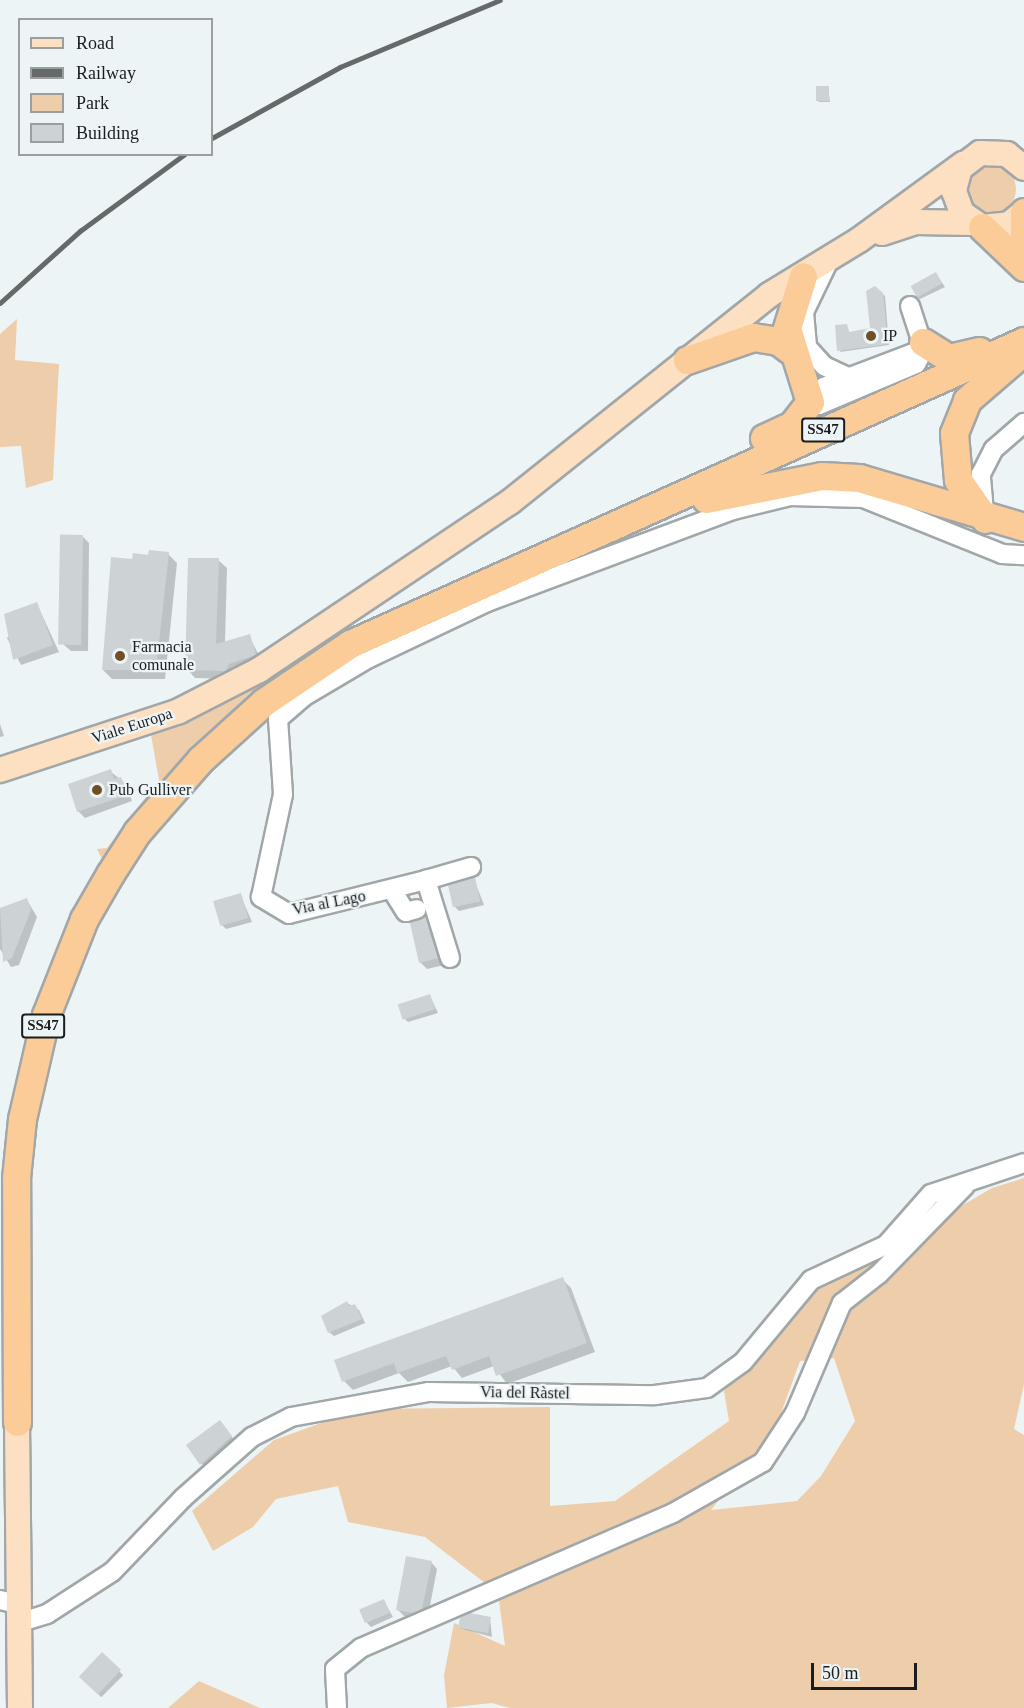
<!DOCTYPE html>
<html>
<head>
<meta charset="utf-8">
<style>
  body { margin:0 }
  #map { position:relative; width:1024px; height:1708px; overflow:hidden; background:#edf4f6; font-family:Georgia,serif }
  div>[style] { position:absolute }
  [style*='--x'] { left:calc(var(--x)*1px); top:calc(var(--y)*1px); width:calc(var(--w)*1px); rotate:calc(var(--a)*1deg) }
  .green>* { inset:0; background:#eecdaa }
  .round { border-radius:50% }
  .shadow>* { inset:0; background:#0003; transform-origin:0 0 }
  .building>* { inset:0; background:#cdd3d5; transform-origin:0 0 }
  .roads { filter:drop-shadow(2px 0 #a1a7a9) drop-shadow(-2px 0 #a1a7a9) drop-shadow(0 2px #a1a7a9) drop-shadow(0 -2px #a1a7a9) }
  .minor>* { height:18px; margin:-9px; padding:0 9px; transform-origin:9px; border-radius:9px; background:#fff }
  .major>* { height:24px; margin:-12px; padding:0 12px; transform-origin:12px; border-radius:12px; background:#fde0c1 }
  .highway>* { height:27px; margin:-13.5px; padding:0 13.5px; transform-origin:13.5px; border-radius:13.5px; background:#fbcc97 }
  .rail>* { height:4.5px; margin:-2.25px; padding:0 2.25px; transform-origin:2.25px; border-radius:2.25px; background:#65696a }
  .dots>* { width:16px; height:16px; translate:-50% -50%; box-sizing:border-box; border:3px solid #edf4f6; border-radius:50% }
  span { translate:-50% -50%; white-space:nowrap; text-align:center; line-height:1.15; -webkit-text-stroke:4.5px #edf4f6; paint-order:stroke }
  .shield-label span { padding:2px 4px; background:#edf4f6; border:2px solid; border-radius:4px; -webkit-text-stroke-width:0 }
  .shield-label { font-size:15px; color:#1a1c1d; font-weight:700 }
  .poi-label { font-size:16px; color:#1a1c1d }
  .left { translate:0 -50%; text-align:left }
  .street-label { font-size:16px; color:#1a1c1d }
  .legend { position:absolute; left:18px; top:18px; width:195px; height:138px; box-sizing:border-box; background:#edf4f6; border:2px solid #999e9f; margin:0; padding:8px 10px; list-style:none; font-size:18px; color:#1a1c1d }
  .legend li { display:flex; align-items:center; gap:12px; height:30px }
  .legend b { width:30px; border:2px solid #999e9f }
  .scale { position:absolute; left:811px; top:1663px; width:106px; height:27px; box-sizing:border-box; border:3px solid #1a1c1d; border-top:0; padding-left:8px; font-size:18px; line-height:21px; white-space:nowrap; color:#1a1c1d; -webkit-text-stroke:4px #edf4f6; paint-order:stroke }
</style>
</head>
<body>
<div id="map">
  <div class="green">
    <i class="round" style="left:968px;top:165px;width:48px;height:48px"></i>
    <i style="clip-path:polygon(17px 319px,15px 360px,59px 364px,53px 480px,26px 488px,21px 446px,0 447px,0 334px)"></i>
    <i style="clip-path:polygon(267px 680px,199px 743px,104px 863px,97px 849px,107px 848px,159px 780px,150px 729px,210px 709px)"></i>
    <i style="clip-path:polygon(evenodd,1024px 1178px,1024px 1384px,1014px 1429px,1024px 1435px,1024px 1708px,510px 1708px,492px 1703px,447px 1708px,444px 1675px,454px 1623px,505px 1646px,498px 1593px,425px 1537px,348px 1522px,338px 1486px,276px 1499px,253px 1527px,213px 1551px,192px 1511px,274px 1440px,360px 1409px,550px 1407px,550px 1506px,615px 1501px,729px 1421px,724px 1391px,820px 1278px,876px 1256px,992px 1188px,1024px 1178px,834px 1358px,855px 1421px,821px 1476px,797px 1501px,711px 1510px,776px 1427px,800px 1361px,834px 1358px)"></i>
    <i style="clip-path:polygon(199px 1681px,260px 1708px,168px 1708px)"></i>
  </div>
  <div class="shadow">
    <i style="clip-path:polygon(828px 87px,830px 102px,819px 102px,817px 100px)"></i>
    <i style="clip-path:polygon(936px 274px,945px 287px,920px 299px,916px 295px)"></i>
    <i style="clip-path:polygon(875px 288px,885px 296px,889px 345px,840px 352px,848px 328px,849px 333px,871px 329px)"></i>
    <i style="clip-path:polygon(83px 537px,89px 543px,88px 651px,71px 651px,64px 645px)"></i>
    <i style="clip-path:polygon(168px 554px,177px 563px,165px 679px,112px 679px,103px 670px,133px 561px)"></i>
    <i style="clip-path:polygon(218px 560px,227px 568px,225px 643px,249px 636px,263px 663px,235px 679px,195px 678px,187px 669px)"></i>
    <i style="clip-path:polygon(37px 604px,59px 652px,21px 665px,7px 638px)"></i>
    <i style="clip-path:polygon(0 724px,4px 736px,0 737px)"></i>
    <i style="clip-path:polygon(110px 771px,127px 785px,132px 801px,85px 818px,78px 811px)"></i>
    <i style="clip-path:polygon(474px 879px,484px 905px,459px 911px,455px 907px)"></i>
    <i style="clip-path:polygon(240px 894px,252px 922px,226px 929px,222px 925px)"></i>
    <i style="clip-path:polygon(27px 900px,37px 917px,19px 965px,11px 967px,0 949px,0 909px)"></i>
    <i style="clip-path:polygon(425px 918px,444px 965px,427px 969px,420px 962px)"></i>
    <i style="clip-path:polygon(430px 996px,438px 1013px,408px 1022px,404px 1018px)"></i>
    <i style="clip-path:polygon(562px 1279px,571px 1288px,595px 1352px,507px 1384px,494px 1366px,462px 1378px,452px 1366px,408px 1382px,399px 1373px,353px 1390px,344px 1381px)"></i>
    <i style="clip-path:polygon(347px 1303px,359px 1310px,365px 1323px,334px 1336px,329px 1332px)"></i>
    <i style="clip-path:polygon(226px 1429px,237px 1444px,207px 1471px,188px 1445px)"></i>
    <i style="clip-path:polygon(431px 1562px,437px 1569px,428px 1616px,404px 1616px,397px 1609px)"></i>
    <i style="clip-path:polygon(384px 1601px,393px 1617px,371px 1627px,367px 1623px)"></i>
    <i style="clip-path:polygon(490px 1618px,492px 1637px,459px 1628px)"></i>
    <i style="left:102px;top:1654px;width:30px;height:31px;rotate:45deg"></i>
  </div>
  <div class="building">
    <i style="left:816px;top:86px;width:13px;height:15px"></i>
    <i style="left:936px;top:272px;width:13px;height:29px;rotate:61deg"></i>
    <i style="clip-path:polygon(875px 286px,883px 293px,888px 344px,837px 351px,835px 325px,847px 324px,849px 332px,870px 328px,866px 291px)"></i>
    <i style="left:83px;top:535px;width:110px;height:23px;rotate:91deg"></i>
    <i style="clip-path:polygon(149px 550px,169px 552px,156px 670px,102px 670px,111px 557px,132px 559px,133px 553px,148px 555px)"></i>
    <i style="clip-path:polygon(188px 558px,219px 558px,216px 644px,250px 634px,256px 655px,229px 664px,226px 671px,185px 670px)"></i>
    <i style="clip-path:polygon(37px 602px,53px 645px,13px 660px,4px 614px)"></i>
    <i style="clip-path:polygon(111px 769px,114px 779px,121px 777px,127px 795px,77px 812px,68px 784px)"></i>
    <i style="left:475px;top:877px;width:25px;height:28px;rotate:78deg"></i>
    <i style="left:241px;top:893px;width:26px;height:29px;rotate:74deg"></i>
    <i style="clip-path:polygon(27px 898px,31px 910px,12px 958px,3px 962px,0 908px)"></i>
    <i style="clip-path:polygon(425px 916px,438px 958px,419px 963px,410px 923px)"></i>
    <i style="left:430px;top:994px;width:16px;height:34px;rotate:72deg"></i>
    <i style="clip-path:polygon(563px 1277px,587px 1343px,496px 1376px,489px 1356px,452px 1370px,446px 1356px,397px 1373px,394px 1363px,342px 1382px,334px 1360px)"></i>
    <i style="clip-path:polygon(347px 1301px,349px 1306px,355px 1304px,362px 1319px,328px 1333px,321px 1316px)"></i>
    <i style="clip-path:polygon(220px 1420px,232px 1436px,200px 1465px,186px 1445px)"></i>
    <i style="clip-path:polygon(406px 1556px,432px 1561px,422px 1609px,414px 1613px,396px 1610px)"></i>
    <i style="left:384px;top:1599px;width:15px;height:27px;rotate:67deg"></i>
    <i style="clip-path:polygon(470px 1613px,491px 1617px,488px 1633px,458px 1628px,460px 1618px)"></i>
    <i style="left:102px;top:1652px;width:26px;height:34px;rotate:43deg"></i>
  </div>
  <div class="roads">
    <div class="minor">
      <i style="--x:830;--y:258;--w:60;--a:115.7"></i>
      <i style="--x:804;--y:312;--w:35;--a:85"></i>
      <i style="--x:807;--y:347;--w:25;--a:48"></i>
      <i style="--x:824;--y:366;--w:26;--a:25"></i>
      <i style="--x:910;--y:306;--w:45;--a:72"></i>
      <i style="--x:924;--y:349;--w:17;--a:118"></i>
      <i style="--x:916;--y:364;--w:105;--a:157.1"></i>
      <i style="--x:819;--y:405;--w:9;--a:-162"></i>
      <i style="--x:810;--y:402;--w:21;--a:-47"></i>
      <i style="--x:824;--y:387;--w:107;--a:-20.8"></i>
      <i style="--x:984;--y:512;--w:38;--a:-95"></i>
      <i style="--x:981;--y:474;--w:28;--a:-63"></i>
      <i style="--x:994;--y:449;--w:40;--a:-41"></i>
      <i style="--x:426;--y:880;--w:47;--a:-16.1"></i>
      <i style="--x:392;--y:890;--w:26;--a:58"></i>
      <i style="--x:406;--y:912;--w:11;--a:-15"></i>
      <i style="--x:450;--y:958;--w:82;--a:-107.1"></i>
      <i style="--x:426;--y:880;--w:141;--a:166.1"></i>
      <i style="--x:289;--y:914;--w:33;--a:-149"></i>
      <i style="--x:261;--y:897;--w:105;--a:-77.9"></i>
      <i style="--x:283;--y:794;--w:75;--a:-93.8"></i>
      <i style="--x:278;--y:719;--w:33;--a:-41"></i>
      <i style="--x:303;--y:697;--w:77;--a:-30.6"></i>
      <i style="--x:369;--y:658;--w:131;--a:-25.4"></i>
      <i style="--x:487;--y:602;--w:263;--a:-20.5"></i>
      <i style="--x:733;--y:510;--w:59;--a:-13.8"></i>
      <i style="--x:790;--y:496;--w:73;--a:1.6"></i>
      <i style="--x:863;--y:498;--w:150;--a:21.9"></i>
      <i style="--x:1002;--y:554;--w:22;--a:3"></i>
      <i style="--x:0;--y:1600;--w:18;--a:13"></i>
      <i style="--x:18;--y:1623;--w:30;--a:-17"></i>
      <i style="--x:47;--y:1614;--w:77;--a:-32.9"></i>
      <i style="--x:112;--y:1572;--w:103;--a:-46.2"></i>
      <i style="--x:183;--y:1498;--w:92;--a:-41.5"></i>
      <i style="--x:252;--y:1437;--w:44;--a:-27.1"></i>
      <i style="--x:291;--y:1417;--w:140;--a:-10.3"></i>
      <i style="--x:429;--y:1392;--w:226;--a:0.8"></i>
      <i style="--x:655;--y:1395;--w:52;--a:-7.7"></i>
      <i style="--x:707;--y:1388;--w:44;--a:-35.8"></i>
      <i style="--x:743;--y:1362;--w:107;--a:-50.3"></i>
      <i style="--x:811;--y:1280;--w:83;--a:-25"></i>
      <i style="--x:886;--y:1245;--w:68;--a:-48.6"></i>
      <i style="--x:931;--y:1194;--w:98;--a:-18.4"></i>
      <i style="--x:337;--y:1708;--w:39;--a:-93"></i>
      <i style="--x:335;--y:1669;--w:33;--a:-39"></i>
      <i style="--x:361;--y:1648;--w:340;--a:-23.4"></i>
      <i style="--x:673;--y:1513;--w:103;--a:-29.5"></i>
      <i style="--x:763;--y:1462;--w:59;--a:-56.9"></i>
      <i style="--x:795;--y:1413;--w:120;--a:-66.9"></i>
      <i style="--x:842;--y:1303;--w:47;--a:-38.1"></i>
      <i style="--x:879;--y:1274;--w:123;--a:-45.7"></i>
    </div>
    <div class="major">
      <i style="--x:1024;--y:168;--w:22;--a:-141"></i>
      <i style="--x:1007;--y:154;--w:27;--a:-178"></i>
      <i style="--x:980;--y:153;--w:25;--a:143"></i>
      <i style="--x:960;--y:168;--w:24;--a:105"></i>
      <i style="--x:954;--y:191;--w:23;--a:70"></i>
      <i style="--x:962;--y:213;--w:24;--a:35"></i>
      <i style="--x:982;--y:227;--w:27;--a:-6"></i>
      <i style="--x:1009;--y:224;--w:19;--a:-39"></i>
      <i style="--x:882;--y:233;--w:36;--a:-18"></i>
      <i style="--x:916;--y:222;--w:57;--a:1"></i>
      <i style="--x:0;--y:770;--w:188;--a:-18.2"></i>
      <i style="--x:179;--y:711;--w:90;--a:-27.1"></i>
      <i style="--x:259;--y:670;--w:302;--a:-33.8"></i>
      <i style="--x:510;--y:502;--w:332;--a:-38.6"></i>
      <i style="--x:769;--y:295;--w:105;--a:-31.4"></i>
      <i style="--x:859;--y:240;--w:129;--a:-36.2"></i>
      <i style="--x:17;--y:1422;--w:286;--a:89.4"></i>
    </div>
    <div class="highway">
      <i style="--x:1024;--y:212;--w:23;--a:90"></i>
      <i style="--x:982;--y:227;--w:58;--a:43.6"></i>
      <i style="--x:923;--y:342;--w:31;--a:32"></i>
      <i style="--x:949;--y:358;--w:31;--a:-13"></i>
      <i style="--x:687;--y:360;--w:70;--a:-19.2"></i>
      <i style="--x:753;--y:337;--w:25;--a:9"></i>
      <i style="--x:778;--y:341;--w:20;--a:37"></i>
      <i style="--x:764;--y:438;--w:31;--a:-25"></i>
      <i style="--x:792;--y:425;--w:29;--a:-52"></i>
      <i style="--x:810;--y:402;--w:77;--a:-107.3"></i>
      <i style="--x:787;--y:328;--w:54;--a:-72.9"></i>
      <i style="--x:706;--y:499;--w:118;--a:-11.2"></i>
      <i style="--x:822;--y:476;--w:37;--a:3"></i>
      <i style="--x:859;--y:478;--w:172;--a:16.5"></i>
      <i style="--x:985;--y:519;--w:47;--a:-124.7"></i>
      <i style="--x:958;--y:480;--w:47;--a:-94.9"></i>
      <i style="--x:954;--y:433;--w:35;--a:-68"></i>
      <i style="--x:967;--y:400;--w:67;--a:-40.8"></i>
      <i style="--x:17;--y:1422;--w:244;--a:-90.2"></i>
      <i style="--x:16;--y:1178;--w:59;--a:-84.2"></i>
      <i style="--x:22;--y:1119;--w:107;--a:-77"></i>
      <i style="--x:46;--y:1015;--w:103;--a:-68.4"></i>
      <i style="--x:84;--y:919;--w:52;--a:-60"></i>
      <i style="--x:110;--y:874;--w:50;--a:-57.3"></i>
      <i style="--x:137;--y:832;--w:96;--a:-48.8"></i>
      <i style="--x:200;--y:760;--w:86;--a:-42.2"></i>
      <i style="--x:264;--y:702;--w:104;--a:-34"></i>
      <i style="--x:350;--y:644;--w:739;--a:-24.21"></i>
    </div>
  </div>
  <div class="rail">
    <i style="--x:212;--y:138;--w:146;--a:-29"></i>
    <i style="--x:340;--y:67;--w:173;--a:-22.7"></i>
    <i style="--x:0;--y:303;--w:108;--a:-42"></i>
    <i style="--x:80;--y:231;--w:130;--a:-36.3"></i>
  </div>
  <div class="dots">
    <i style="left:871px;top:336px;background:#704e26"></i>
    <i style="left:120px;top:656px;background:#704e26"></i>
    <i style="left:97px;top:790px;background:#704e26"></i>
  </div>
  <div class="shield-label">
    <span style="left:823px;top:430px">SS47</span>
    <span style="left:43px;top:1026px">SS47</span>
  </div>
  <div class="poi-label">
    <span class="left" style="left:883px;top:336px">IP</span>
    <span class="left" style="left:132px;top:656px">Farmacia<br>comunale</span>
    <span class="left" style="left:109px;top:790px">Pub Gulliver</span>
  </div>
  <div class="street-label">
    <span style="left:132px;top:726px;rotate:-18deg">Viale Europa</span>
    <span style="left:329px;top:903px;rotate:-11deg">Via al Lago</span>
    <span style="left:525px;top:1393px;rotate:1deg">Via del Ràstel</span>
  </div>
  <ul class="legend">
  <li><b style="height:8px;background:#fde0c1"></b>Road</li>
  <li><b style="height:8px;background:#65696a"></b>Railway</li>
  <li><b style="height:16px;background:#eecdaa"></b>Park</li>
  <li><b style="height:16px;background:#cdd3d5"></b>Building</li>
  </ul>
  <div class="scale">50 m</div>
</div>
</body>
</html>
